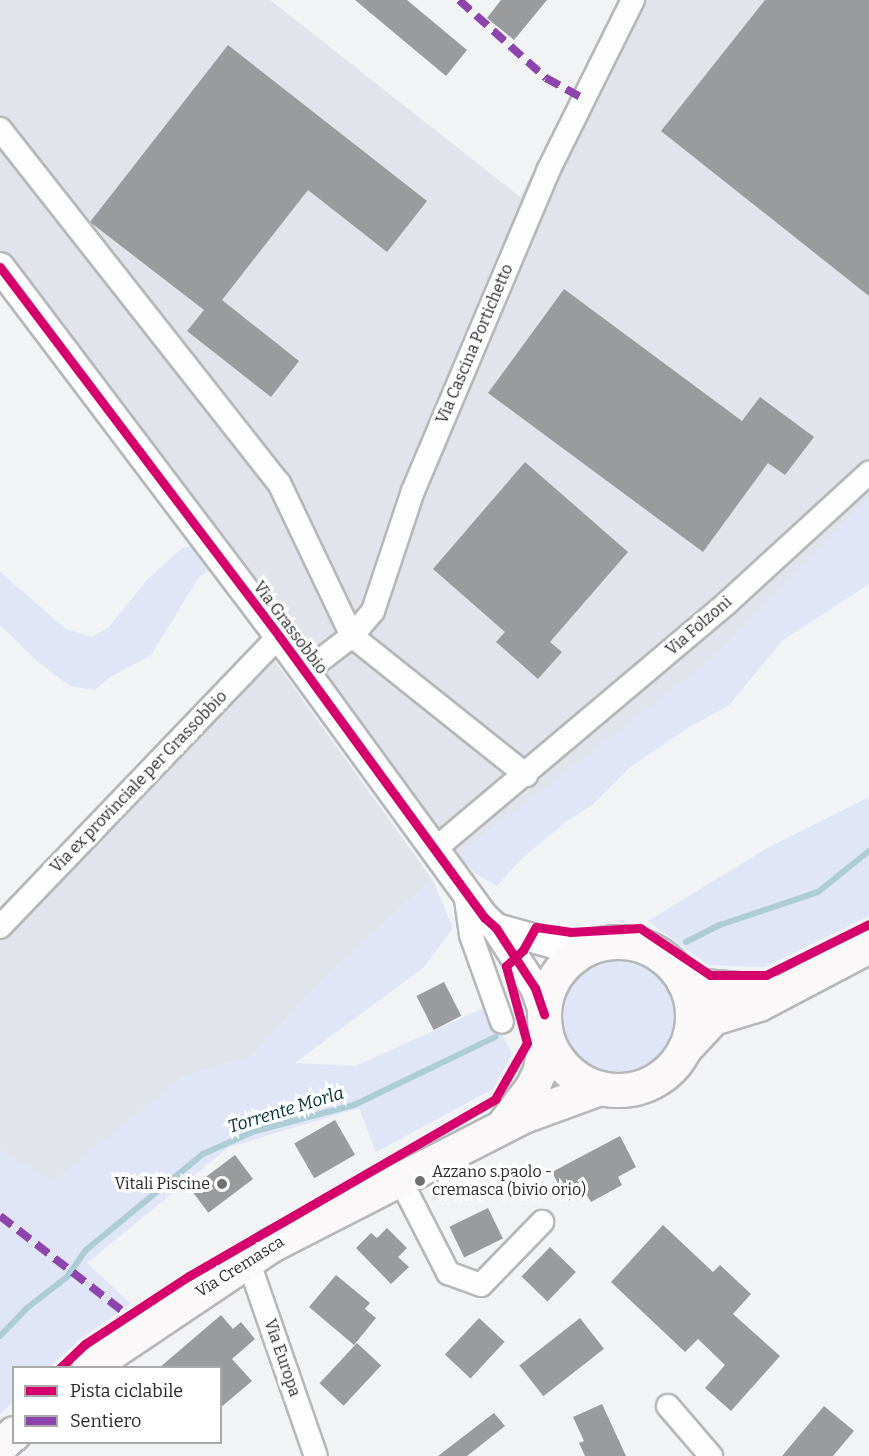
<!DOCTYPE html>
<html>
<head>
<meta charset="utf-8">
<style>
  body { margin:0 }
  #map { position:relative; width:869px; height:1456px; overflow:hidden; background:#f2f3f5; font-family:Bitter,serif }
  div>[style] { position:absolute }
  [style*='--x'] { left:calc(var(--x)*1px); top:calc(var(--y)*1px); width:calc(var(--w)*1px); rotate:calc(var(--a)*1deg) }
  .built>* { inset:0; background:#e2e4eb }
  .green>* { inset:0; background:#e0e5f7 }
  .round { border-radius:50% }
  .stream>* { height:6px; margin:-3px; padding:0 3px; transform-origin:3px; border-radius:3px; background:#acccd6 }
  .building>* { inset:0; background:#9a9b9c; transform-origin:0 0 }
  .roads { filter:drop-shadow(2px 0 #b6b7b8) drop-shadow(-2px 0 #b6b7b8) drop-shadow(0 2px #b6b7b8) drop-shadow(0 -2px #b6b7b8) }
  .minor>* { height:22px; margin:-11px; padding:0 11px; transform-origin:11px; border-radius:11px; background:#fdfdfe }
  .tertiary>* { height:28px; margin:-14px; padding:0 14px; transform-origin:14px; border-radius:14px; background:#fdfdfe }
  .secondary>* { height:33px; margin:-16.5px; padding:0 16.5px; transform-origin:16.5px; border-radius:16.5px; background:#faf8f8 }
  .secondary>.ring { margin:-16.5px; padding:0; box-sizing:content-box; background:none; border:33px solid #faf8f8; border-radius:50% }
  .quiet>* { height:8px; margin-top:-4px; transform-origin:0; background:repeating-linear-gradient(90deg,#8e44ad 0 15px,transparent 0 23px) }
  .cycleway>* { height:9px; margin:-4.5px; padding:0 4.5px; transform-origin:4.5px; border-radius:4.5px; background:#d6006c }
  .dots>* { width:16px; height:16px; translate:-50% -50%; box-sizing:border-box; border:3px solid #fff; border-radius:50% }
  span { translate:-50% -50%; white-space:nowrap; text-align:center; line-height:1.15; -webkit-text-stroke:6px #fff; paint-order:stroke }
  .street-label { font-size:16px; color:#2a2a2c }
  .poi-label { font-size:16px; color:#2a2a2c }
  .left { translate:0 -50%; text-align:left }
  .right { translate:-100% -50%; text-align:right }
  .water-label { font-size:18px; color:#04313b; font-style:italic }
  .legend { position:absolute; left:12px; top:1366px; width:210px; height:78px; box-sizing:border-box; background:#fff; border:2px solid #aaaaab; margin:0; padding:8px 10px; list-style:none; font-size:18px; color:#2a2a2c }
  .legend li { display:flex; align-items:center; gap:12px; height:30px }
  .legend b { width:30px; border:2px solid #aaaaab }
</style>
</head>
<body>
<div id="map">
  <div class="built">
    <i style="clip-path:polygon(0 0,270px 0,520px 197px,620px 0,869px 0,869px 497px,712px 660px,456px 856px,0 255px)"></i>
    <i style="clip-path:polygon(259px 639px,432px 879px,315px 987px,251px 1057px,186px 1075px,53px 1182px,0 1150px,0 912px,73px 839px)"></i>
  </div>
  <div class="green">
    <i style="clip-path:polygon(869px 497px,869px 584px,783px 640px,729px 705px,686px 729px,629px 768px,592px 805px,567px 821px,521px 859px,497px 886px,476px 874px,456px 856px,711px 660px)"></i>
    <i style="clip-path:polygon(192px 546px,210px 569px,199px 577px,151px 655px,110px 677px,95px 690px,70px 686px,37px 661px,0 625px,0 572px,66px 629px,92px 637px,109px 627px,147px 580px,182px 548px)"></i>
    <i style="clip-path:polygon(869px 797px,869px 916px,765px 967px,708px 965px,648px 921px,769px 847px)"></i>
    <i style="clip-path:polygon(432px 879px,453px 928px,424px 967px,295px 1063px,356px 1066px,488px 1006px,512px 1054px,493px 1089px,376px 1152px,359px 1108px,229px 1147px,87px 1263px,131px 1304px,80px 1339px,50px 1367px,14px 1368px,13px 1402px,0 1415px,0 1150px,53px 1181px,186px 1075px,251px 1057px,315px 987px)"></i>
    <i class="round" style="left:563px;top:959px;width:114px;height:114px"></i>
  </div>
  <div class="stream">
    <i style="--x:686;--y:942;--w:38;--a:-27"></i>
    <i style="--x:720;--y:925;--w:103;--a:-18.6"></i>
    <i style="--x:818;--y:892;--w:65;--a:-38.8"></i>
    <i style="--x:0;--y:1336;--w:39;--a:-46"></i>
    <i style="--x:27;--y:1308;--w:51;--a:-37.8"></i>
    <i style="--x:67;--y:1277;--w:33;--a:-55"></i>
    <i style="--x:86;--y:1250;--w:151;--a:-39.4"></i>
    <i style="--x:203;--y:1154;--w:57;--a:-23.9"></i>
    <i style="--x:255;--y:1131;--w:102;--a:-14.7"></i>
    <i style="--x:354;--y:1105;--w:157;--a:-25.7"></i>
  </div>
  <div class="building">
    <i style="clip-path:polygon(355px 0,407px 0,467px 50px,446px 76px)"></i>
    <i style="clip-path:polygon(501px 0,547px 0,514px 40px,487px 18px)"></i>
    <i style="clip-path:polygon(765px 0,869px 0,869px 296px,661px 131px)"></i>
    <i style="clip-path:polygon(228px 45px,427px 201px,387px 252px,308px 190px,222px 300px,299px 361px,271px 397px,187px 331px,204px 310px,90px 222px)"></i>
    <i style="clip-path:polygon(564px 289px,742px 421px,760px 397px,814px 437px,785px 475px,768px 463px,703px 552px,488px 393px)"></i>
    <i style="clip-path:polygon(525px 462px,628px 552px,550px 642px,562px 652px,538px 679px,496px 642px,505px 632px,433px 569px)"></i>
    <i style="left:444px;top:982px;width:38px;height:31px;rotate:63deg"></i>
    <i style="left:335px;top:1120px;width:40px;height:47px;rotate:60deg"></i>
    <i style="clip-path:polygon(620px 1136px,636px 1167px,618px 1177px,622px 1185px,591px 1202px,585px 1192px,567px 1201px,552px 1172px)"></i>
    <i style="left:235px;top:1155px;width:30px;height:56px;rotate:53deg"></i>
    <i style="left:488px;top:1208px;width:34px;height:43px;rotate:64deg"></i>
    <i style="clip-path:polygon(663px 1225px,713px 1272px,720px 1265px,751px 1294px,733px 1314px,780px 1356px,731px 1411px,705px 1388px,725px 1365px,698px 1339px,685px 1352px,611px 1282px)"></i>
    <i style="clip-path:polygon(387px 1228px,407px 1248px,398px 1257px,409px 1267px,391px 1284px,356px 1248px,371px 1233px,377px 1238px)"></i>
    <i style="left:550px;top:1247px;width:36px;height:41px;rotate:44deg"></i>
    <i style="clip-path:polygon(336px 1275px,370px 1303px,365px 1309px,376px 1318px,354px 1345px,309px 1307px)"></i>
    <i style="clip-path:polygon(221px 1315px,233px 1329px,241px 1322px,255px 1339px,232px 1359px,252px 1381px,220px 1408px,220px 1368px,159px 1368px)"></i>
    <i style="left:479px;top:1318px;width:35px;height:50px;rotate:43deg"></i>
    <i style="left:580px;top:1318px;width:39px;height:77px;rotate:52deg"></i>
    <i style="left:357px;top:1343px;width:33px;height:55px;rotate:43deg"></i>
    <i style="clip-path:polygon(602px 1404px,626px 1456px,585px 1456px,579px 1443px,584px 1441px,573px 1417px)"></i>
    <i style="clip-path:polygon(824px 1406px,854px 1431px,833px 1456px,782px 1456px)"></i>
    <i style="clip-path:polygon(494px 1413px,505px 1426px,467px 1456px,438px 1456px)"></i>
  </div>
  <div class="roads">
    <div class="minor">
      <i style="--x:0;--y:129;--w:451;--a:51.8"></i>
      <i style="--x:279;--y:483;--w:170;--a:64.5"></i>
      <i style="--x:352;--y:636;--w:223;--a:38.6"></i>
      <i style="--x:305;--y:672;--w:59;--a:-37.5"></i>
      <i style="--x:352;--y:636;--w:33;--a:-50"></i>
      <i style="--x:373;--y:611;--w:126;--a:-71.6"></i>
      <i style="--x:413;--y:491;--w:347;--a:-67.1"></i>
      <i style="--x:548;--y:171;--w:191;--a:-63.6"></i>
      <i style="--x:435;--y:849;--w:382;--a:-40.1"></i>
      <i style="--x:727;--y:603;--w:193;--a:-42.5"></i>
      <i style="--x:465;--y:892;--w:43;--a:82.1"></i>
      <i style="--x:471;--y:935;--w:92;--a:70.4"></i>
      <i style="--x:0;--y:927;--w:403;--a:-46.2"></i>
      <i style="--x:400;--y:1179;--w:106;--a:62.9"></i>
      <i style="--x:448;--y:1273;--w:35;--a:20"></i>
      <i style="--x:481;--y:1285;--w:88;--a:-45.9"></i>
      <i style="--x:248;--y:1260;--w:207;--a:70.9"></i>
      <i style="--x:668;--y:1406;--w:66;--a:49.3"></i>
    </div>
    <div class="tertiary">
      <i style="--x:0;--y:267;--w:463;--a:52.9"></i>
      <i style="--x:279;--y:636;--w:349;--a:53.9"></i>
      <i style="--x:485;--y:918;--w:15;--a:42"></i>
      <i style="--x:496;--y:928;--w:72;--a:57"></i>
      <i style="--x:535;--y:988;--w:28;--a:71"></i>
      <i style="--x:496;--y:928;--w:60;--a:15.4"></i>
      <i style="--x:554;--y:944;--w:47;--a:0"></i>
    </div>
    <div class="secondary">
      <i class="ring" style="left:544px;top:942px;width:115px;height:115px"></i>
      <i style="--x:683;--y:981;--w:21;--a:14"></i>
      <i style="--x:703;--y:986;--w:71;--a:4.8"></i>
      <i style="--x:684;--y:1049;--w:42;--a:-46.9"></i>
      <i style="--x:713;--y:1018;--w:48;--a:-16.9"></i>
      <i style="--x:759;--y:1004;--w:124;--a:-27.8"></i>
      <i style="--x:506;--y:1121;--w:43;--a:-52.6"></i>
      <i style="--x:532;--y:1087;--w:19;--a:-65"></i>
      <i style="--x:540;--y:1070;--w:37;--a:-81"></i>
      <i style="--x:88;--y:1368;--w:220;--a:-33.9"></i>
      <i style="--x:271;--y:1245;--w:283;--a:-27.1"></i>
      <i style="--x:523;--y:1116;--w:82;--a:-20"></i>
      <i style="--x:0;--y:1446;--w:19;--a:-43"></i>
    </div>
  </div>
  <div class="quiet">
    <i style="--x:459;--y:0;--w:117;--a:41.9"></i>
    <i style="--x:546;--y:78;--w:43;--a:28.9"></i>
    <i style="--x:0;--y:1216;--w:163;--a:37.8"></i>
  </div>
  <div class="cycleway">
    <i style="--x:0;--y:267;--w:463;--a:52.9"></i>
    <i style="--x:279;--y:636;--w:349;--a:53.9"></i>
    <i style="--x:485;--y:918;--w:15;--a:42"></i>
    <i style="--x:496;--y:928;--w:72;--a:57"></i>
    <i style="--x:535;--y:988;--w:28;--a:71"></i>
    <i style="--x:60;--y:1368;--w:35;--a:-44"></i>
    <i style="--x:85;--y:1344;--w:124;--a:-33.2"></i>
    <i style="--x:189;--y:1276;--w:354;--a:-30"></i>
    <i style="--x:495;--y:1099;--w:64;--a:-60.3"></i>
    <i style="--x:527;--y:1043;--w:80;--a:-105.3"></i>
    <i style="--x:506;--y:966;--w:23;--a:-43"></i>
    <i style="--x:523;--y:950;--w:26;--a:-61"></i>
    <i style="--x:536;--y:927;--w:34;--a:8"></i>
    <i style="--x:570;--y:932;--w:70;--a:-3.3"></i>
    <i style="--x:640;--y:928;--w:84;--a:33.9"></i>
    <i style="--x:710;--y:975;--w:56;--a:0"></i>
    <i style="--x:766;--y:975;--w:115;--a:-26.3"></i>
  </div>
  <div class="dots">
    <i style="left:420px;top:1181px;background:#707072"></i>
    <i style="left:222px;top:1184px;background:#707072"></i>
  </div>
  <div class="street-label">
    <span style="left:475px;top:344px;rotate:-67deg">Via Cascina Portichetto</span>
    <span style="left:699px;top:626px;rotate:-41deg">Via Folzoni</span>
    <span style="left:290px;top:628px;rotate:53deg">Via Grassobbio</span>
    <span style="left:139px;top:782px;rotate:-46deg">Via ex provinciale per Grassobbio</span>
    <span style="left:240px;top:1267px;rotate:-32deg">Via Cremasca</span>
    <span style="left:282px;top:1358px;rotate:71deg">Via Europa</span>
  </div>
  <div class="poi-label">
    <span class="left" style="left:432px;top:1181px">Azzano s.paolo -<br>cremasca (bivio orio)</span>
    <span class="right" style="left:210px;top:1184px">Vitali Piscine</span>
  </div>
  <div class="water-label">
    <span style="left:286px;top:1110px;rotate:-17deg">Torrente Morla</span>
  </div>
  <ul class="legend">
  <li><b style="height:8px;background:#d6006c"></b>Pista ciclabile</li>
  <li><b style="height:8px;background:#8e44ad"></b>Sentiero</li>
  </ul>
</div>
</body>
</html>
